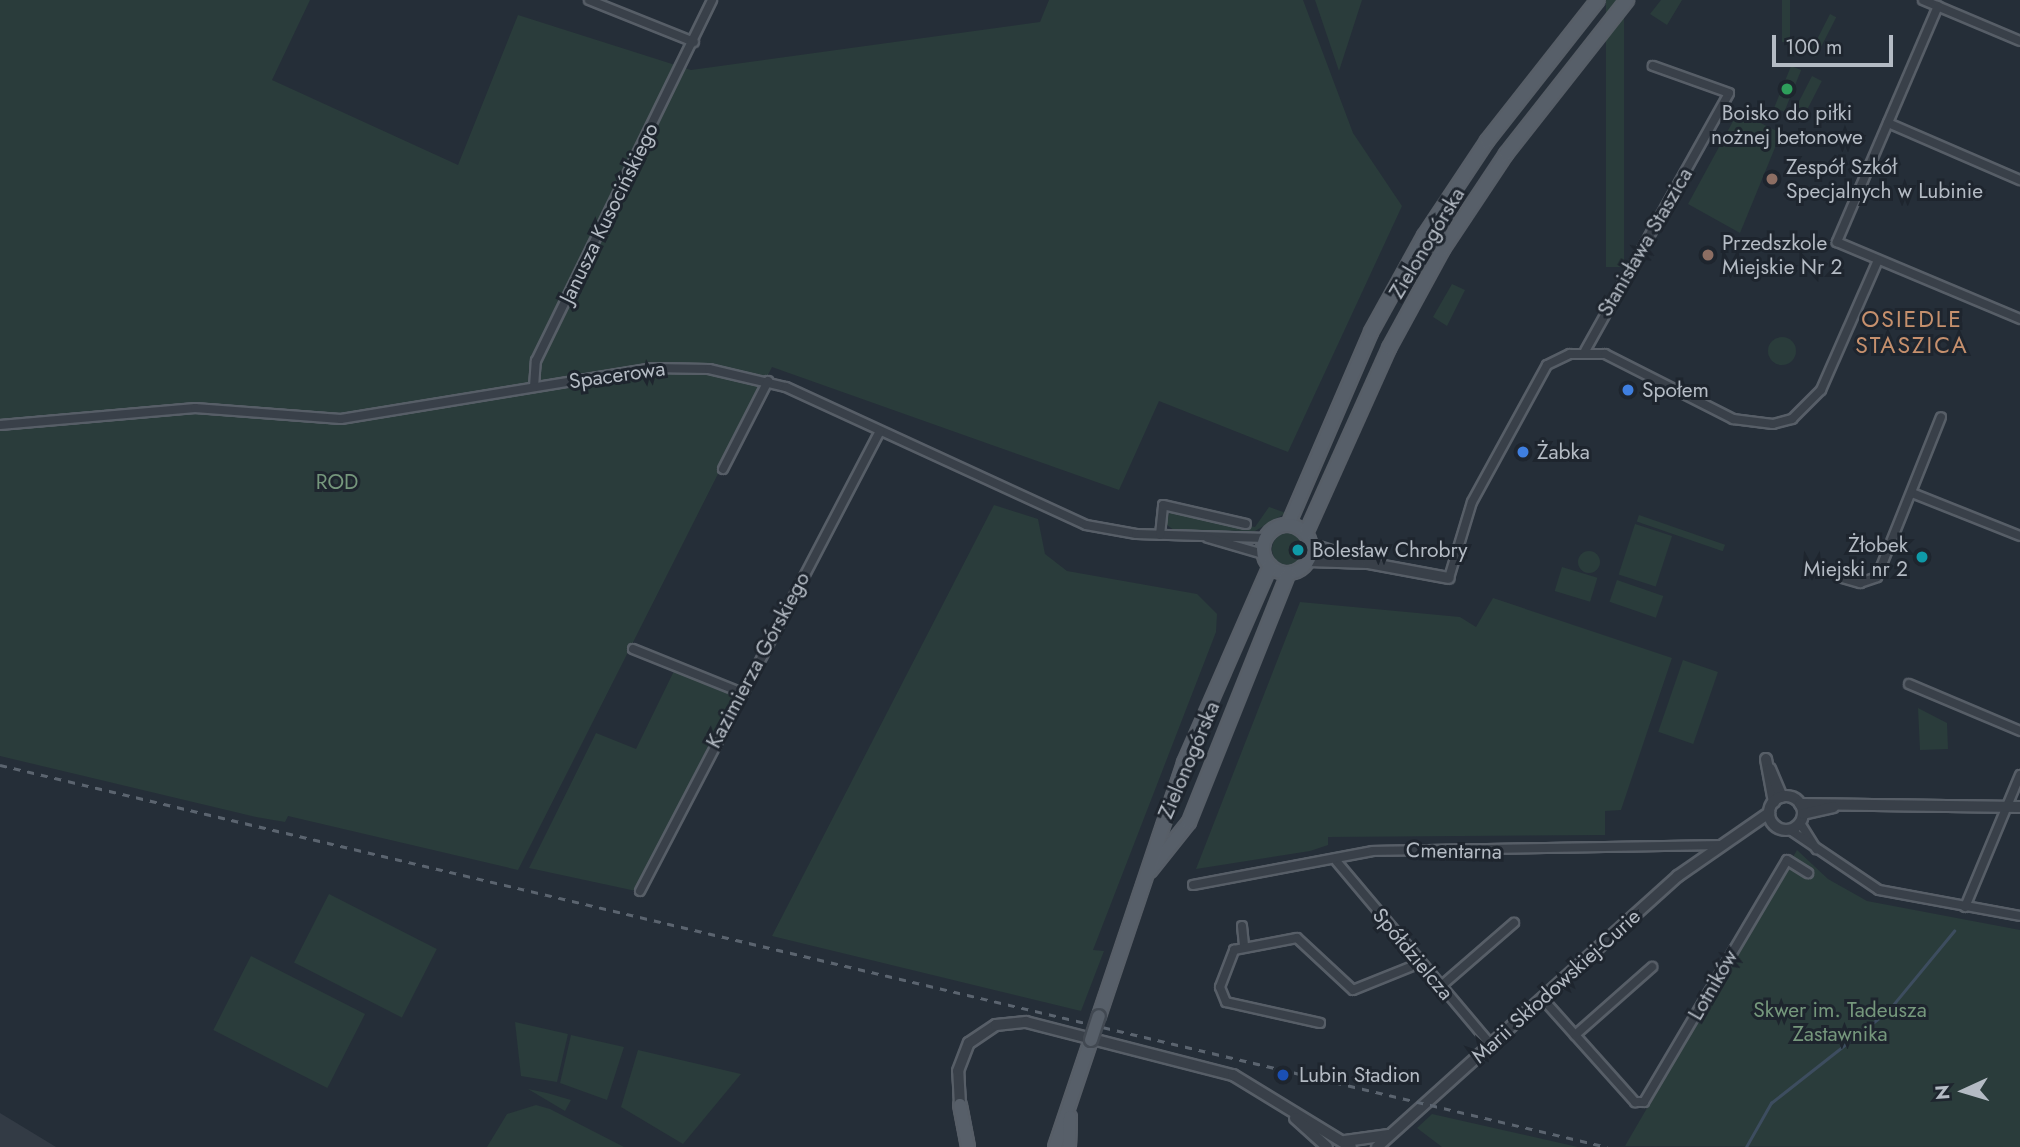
<!DOCTYPE html>
<html>
<head>
<meta charset="utf-8">
<style>
  body { margin:0 }
  #map { position:relative; width:2020px; height:1147px; overflow:hidden; background:#252e38; font-family:Jost,sans-serif }
  div>[style] { position:absolute }
  [style*='--x'] { left:calc(var(--x)*1px); top:calc(var(--y)*1px); width:calc(var(--w)*1px); rotate:calc(var(--a)*1deg) }
  .airport>* { inset:0; background:#333b45 }
  .green>* { inset:0; background:#2a3c3b; transform-origin:0 0 }
  .round { border-radius:50% }
  .stream>* { height:2.5px; margin:-1.25px; padding:0 1.25px; transform-origin:1.25px; border-radius:1.25px; background:#3d4d5f }
  .roads { filter:drop-shadow(2px 0 #575e67) drop-shadow(-2px 0 #575e67) drop-shadow(0 2px #575e67) drop-shadow(0 -2px #575e67) }
  .minor>* { height:8px; margin:-4px; padding:0 4px; transform-origin:4px; border-radius:4px; background:#394049 }
  .tertiary>* { height:10px; margin:-5px; padding:0 5px; transform-origin:5px; border-radius:5px; background:#394049 }
  .tertiary>.ring { margin:-5px; padding:0; box-sizing:content-box; background:none; border:10px solid #394049; border-radius:50% }
  .primary>* { height:12px; margin:-6px; padding:0 6px; transform-origin:6px; border-radius:6px; background:#575f69 }
  .primary>.ring { margin:-6px; padding:0; box-sizing:content-box; background:none; border:12px solid #575f69; border-radius:50% }
  .rail>* { height:2.5px; margin-top:-1.25px; transform-origin:0; background:repeating-linear-gradient(90deg,#5b646f 0 7px,transparent 0 14px) }
  .bridges { filter:drop-shadow(2px 0 #424952) drop-shadow(-2px 0 #424952) drop-shadow(0 2px #424952) drop-shadow(0 -2px #424952) }
  .primary-bridge>* { height:12px; margin:-6px; padding:0 6px; transform-origin:6px; border-radius:6px; background:#575f69 }
  .dots>* { width:19px; height:19px; translate:-50% -50%; box-sizing:border-box; border:4px solid #1e252e; border-radius:50% }
  span { translate:-50% -50%; white-space:nowrap; text-align:center; line-height:1.15; -webkit-text-stroke:6px #1e252e; paint-order:stroke }
  .poi-label { font-size:21px; color:#b4bbc4 }
  .left { translate:0 -50%; text-align:left }
  .right { translate:-100% -50%; text-align:right }
  .street-label { font-size:21px; color:#b4bbc4 }
  .park-label { font-size:21px; color:#75977c }
  .neighbourhood-label { font-size:23px; color:#c6906d; letter-spacing:2px }
  .north { position:absolute; left:1929px; top:1056px; width:70px; height:70px; -webkit-text-stroke:5px #1e252e; paint-order:stroke; rotate:266deg; font-size:19px; font-weight:700; line-height:28px; text-align:center; color:#b4bbc4 }
  .north::after { content:''; display:block; margin:auto; width:24px; height:32px; background:#b4bbc4; clip-path:polygon(50% 0,100% 100%,50% 72%,0 100%) }
  .scale { position:absolute; left:1772px; top:35px; width:121px; height:32px; box-sizing:border-box; border:4px solid #b4bbc4; border-top:0; padding-left:9px; font-size:21px; line-height:24px; white-space:nowrap; color:#b4bbc4; -webkit-text-stroke:5px #1e252e; paint-order:stroke }
</style>
</head>
<body>
<div id="map">
  <div class="airport">
    <i style="clip-path:polygon(0 1113px,56px 1147px,0 1147px)"></i>
  </div>
  <div class="green">
    <i style="clip-path:polygon(0 0,310px 0,272px 80px,458px 165px,518px 15px,691px 70px,1040px 22px,1049px 0,1303px 0,1353px 133px,1402px 206px,1288px 452px,1159px 401px,1119px 490px,772px 367px,518px 870px,288px 816px,285px 822px,256px 817px,0 756px)"></i>
    <i style="clip-path:polygon(1315px 0,1362px 0,1339px 71px)"></i>
    <i style="left:1606px;top:0;width:18px;height:267px"></i>
    <i style="clip-path:polygon(1661px 0,1682px 0,1667px 25px,1650px 14px)"></i>
    <i style="left:1782px;top:0;width:8px;height:42px"></i>
    <i style="left:1830px;top:14px;width:7px;height:45px;rotate:27deg"></i>
    <i style="left:1791px;top:66px;width:11px;height:45px;rotate:22deg"></i>
    <i style="left:1812px;top:76px;width:11px;height:43px;rotate:27deg"></i>
    <i style="clip-path:polygon(1738px 112px,1781px 133px,1740px 233px,1688px 204px)"></i>
    <i style="clip-path:polygon(1452px 284px,1465px 290px,1447px 326px,1433px 317px)"></i>
    <i class="round" style="left:1768px;top:337px;width:28px;height:28px"></i>
    <i style="clip-path:polygon(994px 505px,1038px 519px,1045px 554px,1067px 571px,1197px 594px,1217px 614px,1216px 632px,1093px 950px,1104px 951px,1081px 1011px,772px 936px)"></i>
    <i style="clip-path:polygon(1269px 507px,1286px 513px,1255px 531px,1174px 530px,1164px 523px,1171px 511px,1255px 527px)"></i>
    <i style="left:1639px;top:515px;width:91px;height:7px;rotate:19deg"></i>
    <i style="left:1635px;top:524px;width:39px;height:53px;rotate:18deg"></i>
    <i class="round" style="left:1272px;top:533px;width:32px;height:32px"></i>
    <i class="round" style="left:1578px;top:551px;width:22px;height:22px"></i>
    <i style="left:1562px;top:567px;width:37px;height:25px;rotate:17deg"></i>
    <i style="left:1617px;top:580px;width:49px;height:23px;rotate:19deg"></i>
    <i style="clip-path:polygon(1493px 598px,1672px 658px,1621px 810px,1605px 811px,1605px 835px,1328px 837px,1328px 845px,1310px 851px,1196px 869px,1300px 602px,1460px 617px,1476px 627px)"></i>
    <i style="left:1683px;top:660px;width:37px;height:76px;rotate:19deg"></i>
    <i style="clip-path:polygon(674px 671px,734px 694px,636px 891px,529px 868px,596px 733px,636px 749px)"></i>
    <i style="clip-path:polygon(1918px 708px,1947px 723px,1948px 749px,1920px 750px)"></i>
    <i style="clip-path:polygon(1797px 850px,1828px 879px,1867px 901px,2020px 930px,2020px 1147px,1625px 1146px)"></i>
    <i style="left:329px;top:894px;width:121px;height:77px;rotate:27deg"></i>
    <i style="left:251px;top:956px;width:128px;height:83px;rotate:27deg"></i>
    <i style="clip-path:polygon(515px 1022px,568px 1034px,557px 1082px,521px 1076px)"></i>
    <i style="clip-path:polygon(571px 1035px,624px 1047px,607px 1100px,560px 1083px)"></i>
    <i style="clip-path:polygon(638px 1050px,741px 1074px,683px 1144px,621px 1107px)"></i>
    <i style="clip-path:polygon(528px 1089px,547px 1093px,571px 1100px,565px 1111px)"></i>
    <i style="clip-path:polygon(536px 1105px,550px 1109px,624px 1147px,487px 1147px,507px 1114px)"></i>
    <i style="clip-path:polygon(1432px 1114px,1578px 1147px,1442px 1147px,1417px 1128px)"></i>
  </div>
  <div class="stream">
    <i style="--x:1746;--y:1147;--w:51;--a:-60.4"></i>
    <i style="--x:1771;--y:1103;--w:149;--a:-38.2"></i>
    <i style="--x:1888;--y:1011;--w:104;--a:-50.5"></i>
  </div>
  <div class="roads">
    <div class="minor">
      <i style="--x:589;--y:0;--w:113;--a:21.8"></i>
      <i style="--x:1923;--y:0;--w:105;--a:22.9"></i>
      <i style="--x:1938;--y:6;--w:257;--a:113.2"></i>
      <i style="--x:1837;--y:242;--w:199;--a:22.8"></i>
      <i style="--x:1888;--y:123;--w:144;--a:23.4"></i>
      <i style="--x:1585;--y:351;--w:295;--a:-60.8"></i>
      <i style="--x:1729;--y:93;--w:81;--a:-160.4"></i>
      <i style="--x:534;--y:387;--w:26;--a:-86"></i>
      <i style="--x:536;--y:361;--w:402;--a:-64"></i>
      <i style="--x:0;--y:425;--w:196;--a:-5"></i>
      <i style="--x:195;--y:408;--w:146;--a:4.3"></i>
      <i style="--x:341;--y:419;--w:315;--a:-9.3"></i>
      <i style="--x:652;--y:368;--w:57;--a:1"></i>
      <i style="--x:709;--y:369;--w:79;--a:13.2"></i>
      <i style="--x:786;--y:387;--w:330;--a:24.7"></i>
      <i style="--x:1086;--y:525;--w:51;--a:10.2"></i>
      <i style="--x:1136;--y:534;--w:130;--a:1.8"></i>
      <i style="--x:723;--y:469;--w:99;--a:-62.9"></i>
      <i style="--x:1912;--y:493;--w:116;--a:21.7"></i>
      <i style="--x:1160;--y:535;--w:30;--a:-84"></i>
      <i style="--x:1163;--y:505;--w:85;--a:12.9"></i>
      <i style="--x:1208;--y:538;--w:57;--a:16.2"></i>
      <i style="--x:1449;--y:578;--w:79;--a:-73.2"></i>
      <i style="--x:1472;--y:502;--w:156;--a:-61.3"></i>
      <i style="--x:1547;--y:365;--w:25;--a:-26"></i>
      <i style="--x:1570;--y:354;--w:35;--a:0"></i>
      <i style="--x:1605;--y:354;--w:144;--a:26.9"></i>
      <i style="--x:1733;--y:419;--w:40;--a:7.1"></i>
      <i style="--x:1773;--y:424;--w:20;--a:-15"></i>
      <i style="--x:1792;--y:419;--w:41;--a:-45"></i>
      <i style="--x:1821;--y:390;--w:142;--a:-66.3"></i>
      <i style="--x:1842;--y:578;--w:19;--a:16"></i>
      <i style="--x:1860;--y:583;--w:18;--a:-19"></i>
      <i style="--x:1877;--y:577;--w:172;--a:-68.2"></i>
      <i style="--x:633;--y:649;--w:115;--a:21.9"></i>
      <i style="--x:1909;--y:684;--w:121;--a:22.9"></i>
      <i style="--x:1800;--y:823;--w:31;--a:58"></i>
      <i style="--x:1790;--y:830;--w:107;--a:34"></i>
      <i style="--x:1879;--y:890;--w:143;--a:10.4"></i>
      <i style="--x:1337;--y:862;--w:239;--a:49.9"></i>
      <i style="--x:1193;--y:885;--w:183;--a:-10.7"></i>
      <i style="--x:1373;--y:851;--w:346;--a:-1"></i>
      <i style="--x:640;--y:891;--w:519;--a:-62.45"></i>
      <i style="--x:1965;--y:907;--w:143;--a:-67.4"></i>
      <i style="--x:1242;--y:926;--w:20;--a:84"></i>
      <i style="--x:1440;--y:987;--w:98;--a:-40.9"></i>
      <i style="--x:1542;--y:998;--w:140;--a:48.2"></i>
      <i style="--x:1635;--y:1102;--w:9;--a:0"></i>
      <i style="--x:1644;--y:1102;--w:281;--a:-59.4"></i>
      <i style="--x:1787;--y:860;--w:25;--a:32"></i>
      <i style="--x:1320;--y:1023;--w:96;--a:-167.4"></i>
      <i style="--x:1226;--y:1002;--w:16;--a:-112"></i>
      <i style="--x:1220;--y:987;--w:40;--a:-69"></i>
      <i style="--x:1234;--y:950;--w:64;--a:-10.8"></i>
      <i style="--x:1297;--y:938;--w:76;--a:42.9"></i>
      <i style="--x:1353;--y:990;--w:72;--a:-21.9"></i>
      <i style="--x:1575;--y:1035;--w:103;--a:-41.4"></i>
    </div>
    <div class="tertiary">
      <i style="--x:1312;--y:545;--w:54;--a:17.1"></i>
      <i style="--x:1309;--y:561;--w:59;--a:1.9"></i>
      <i style="--x:1368;--y:563;--w:82;--a:10.5"></i>
      <i style="--x:1766;--y:759;--w:44;--a:79.5"></i>
      <i style="--x:1770;--y:769;--w:30;--a:67"></i>
      <i class="ring" style="left:1769px;top:796px;width:24px;height:24px"></i>
      <i style="--x:1800;--y:804;--w:220;--a:0.8"></i>
      <i style="--x:1803;--y:814;--w:31;--a:-13"></i>
      <i style="--x:960;--y:1105;--w:34;--a:-93"></i>
      <i style="--x:958;--y:1071;--w:30;--a:-69"></i>
      <i style="--x:969;--y:1043;--w:32;--a:-34"></i>
      <i style="--x:996;--y:1025;--w:30;--a:-6"></i>
      <i style="--x:1026;--y:1022;--w:214;--a:14.4"></i>
      <i style="--x:1233;--y:1075;--w:138;--a:31.4"></i>
      <i style="--x:1295;--y:1118;--w:43;--a:42.2"></i>
      <i style="--x:1345;--y:1141;--w:44;--a:-7.8"></i>
      <i style="--x:1377;--y:1147;--w:405;--a:-42"></i>
      <i style="--x:1678;--y:876;--w:111;--a:-34.7"></i>
    </div>
    <div class="primary">
      <i style="--x:1288;--y:525;--w:210;--a:-66.7"></i>
      <i style="--x:1371;--y:332;--w:110;--a:-61.1"></i>
      <i style="--x:1424;--y:236;--w:114;--a:-56.4"></i>
      <i style="--x:1487;--y:141;--w:179;--a:-51.8"></i>
      <i class="ring" style="left:1263px;top:525px;width:36px;height:36px"></i>
      <i style="--x:1306;--y:533;--w:203;--a:-65.8"></i>
      <i style="--x:1389;--y:348;--w:113;--a:-61.4"></i>
      <i style="--x:1443;--y:249;--w:114;--a:-56.4"></i>
      <i style="--x:1506;--y:154;--w:196;--a:-51.8"></i>
      <i style="--x:1150;--y:871;--w:63;--a:-51.5"></i>
      <i style="--x:1189;--y:822;--w:267;--a:-68.2"></i>
      <i style="--x:1099;--y:1016;--w:267;--a:-71.4"></i>
      <i style="--x:1184;--y:763;--w:215;--a:-66.4"></i>
      <i style="--x:960;--y:1105;--w:43;--a:79.2"></i>
      <i style="--x:1055;--y:1147;--w:113;--a:-71.4"></i>
      <i style="--x:1069;--y:1147;--w:30;--a:-88"></i>
    </div>
  </div>
  <div class="rail">
    <i style="--x:0;--y:765;--w:1652;--a:13.37"></i>
  </div>
  <div class="bridges">
    <div class="primary-bridge">
      <i style="--x:1091;--y:1040;--w:25;--a:-72"></i>
    </div>
  </div>
  <div class="dots">
    <i style="left:1787px;top:89px;background:#2e9e5b"></i>
    <i style="left:1772px;top:179px;background:#8d6e63"></i>
    <i style="left:1708px;top:255px;background:#8d6e63"></i>
    <i style="left:1628px;top:390px;background:#3f7fe0"></i>
    <i style="left:1523px;top:452px;background:#3f7fe0"></i>
    <i style="left:1298px;top:550px;background:#0f9aa8"></i>
    <i style="left:1922px;top:557px;background:#0f9aa8"></i>
    <i style="left:1283px;top:1075px;background:#1a4fb4"></i>
  </div>
  <div class="poi-label">
    <span style="left:1787px;top:125px">Boisko do piłki<br>nożnej betonowe</span>
    <span class="left" style="left:1786px;top:179px">Zespół Szkół<br>Specjalnych w Lubinie</span>
    <span class="left" style="left:1722px;top:255px">Przedszkole<br>Miejskie Nr 2</span>
    <span class="left" style="left:1642px;top:390px">Społem</span>
    <span class="left" style="left:1537px;top:452px">Żabka</span>
    <span class="right" style="left:1908px;top:557px">Żłobek<br>Miejski nr 2</span>
    <span class="left" style="left:1312px;top:550px">Bolesław Chrobry</span>
    <span class="left" style="left:1299px;top:1075px">Lubin Stadion</span>
  </div>
  <div class="street-label">
    <span style="left:609px;top:213px;rotate:-64deg">Janusza Kusocińskiego</span>
    <span style="left:1645px;top:242px;rotate:-60deg">Stanisława Staszica</span>
    <span style="left:1427px;top:243px;rotate:-59deg">Zielonogórska</span>
    <span style="left:617px;top:375px;rotate:-8deg">Spacerowa</span>
    <span style="left:758px;top:660px;rotate:-62deg">Kazimierza Górskiego</span>
    <span style="left:1189px;top:760px;rotate:-67deg">Zielonogórska</span>
    <span style="left:1454px;top:851px;rotate:1deg">Cmentarna</span>
    <span style="left:1413px;top:954px;rotate:50deg">Spółdzielcza</span>
    <span style="left:1713px;top:985px;rotate:-60deg">Lotników</span>
    <span style="left:1556px;top:986px;rotate:-42deg">Marii Skłodowskiej-Curie</span>
  </div>
  <div class="park-label">
    <span style="left:337px;top:482px">ROD</span>
    <span style="left:1840px;top:1022px">Skwer im. Tadeusza<br>Zastawnika</span>
  </div>
  <div class="neighbourhood-label">
    <span style="left:1912px;top:332px">OSIEDLE<br>STASZICA</span>
  </div>
  <div class="north">N</div>
  <div class="scale">100 m</div>
</div>
</body>
</html>
